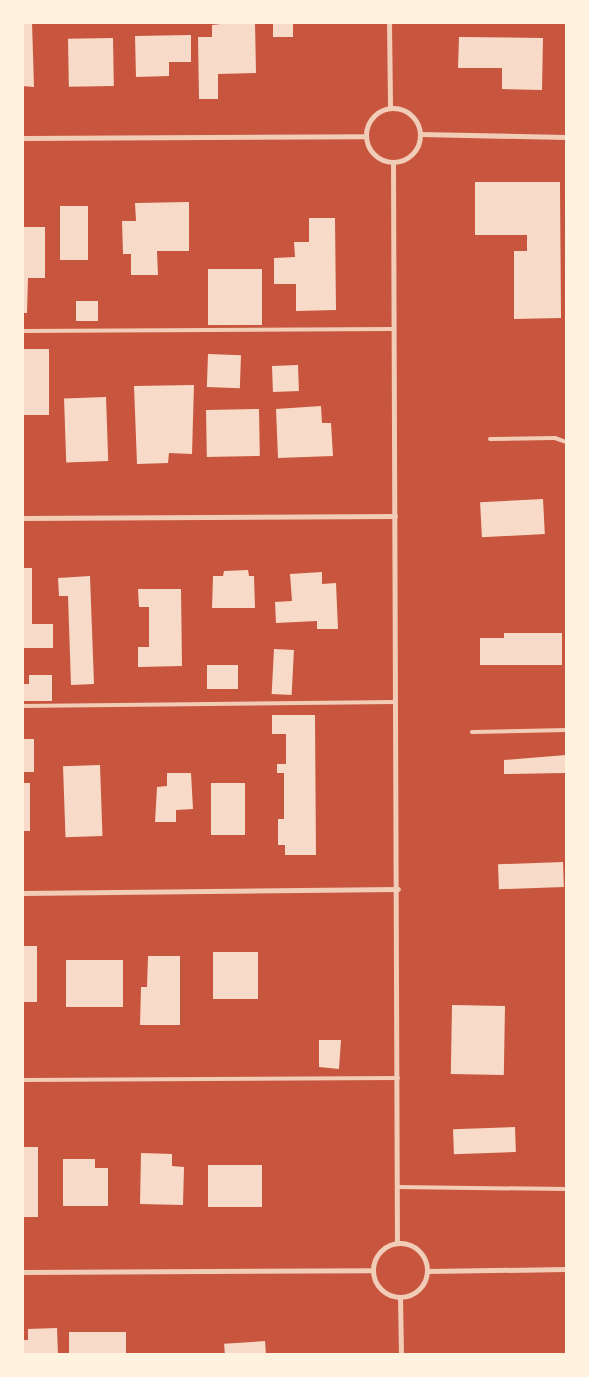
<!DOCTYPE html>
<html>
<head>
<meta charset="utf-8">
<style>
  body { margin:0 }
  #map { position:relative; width:589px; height:1377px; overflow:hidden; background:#c8553d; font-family:Arial,sans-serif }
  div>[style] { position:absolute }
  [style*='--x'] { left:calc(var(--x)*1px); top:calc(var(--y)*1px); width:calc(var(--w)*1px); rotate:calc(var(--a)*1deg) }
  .building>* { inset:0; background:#f7dbc8; transform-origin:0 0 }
  .service>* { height:4px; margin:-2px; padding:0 2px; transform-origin:2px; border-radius:2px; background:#f1ccb7 }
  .minor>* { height:5px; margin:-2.5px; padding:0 2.5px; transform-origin:2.5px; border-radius:2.5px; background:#f1ccb7 }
  .minor>.ring { margin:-2.5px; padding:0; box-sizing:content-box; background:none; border:5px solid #f1ccb7; border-radius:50% }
  span { translate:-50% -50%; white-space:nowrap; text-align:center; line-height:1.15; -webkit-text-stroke:4px #fff3e0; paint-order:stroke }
  .frame { position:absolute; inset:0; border:24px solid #fff3e0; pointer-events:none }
</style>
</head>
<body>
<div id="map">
  <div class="building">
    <i style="clip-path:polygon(22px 22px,32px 22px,34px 87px,22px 86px)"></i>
    <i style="clip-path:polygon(239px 22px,255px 22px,256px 73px,218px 74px,218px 99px,199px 99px,198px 37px,212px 37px,212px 25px)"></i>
    <i style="left:273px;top:22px;width:20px;height:15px"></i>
    <i style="clip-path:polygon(191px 35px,191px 62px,169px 62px,169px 76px,136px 77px,135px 36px)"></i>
    <i style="clip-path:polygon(459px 37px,543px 38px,542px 90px,502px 89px,502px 68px,458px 68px)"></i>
    <i style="left:113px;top:38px;width:48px;height:45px;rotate:89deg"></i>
    <i style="clip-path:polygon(475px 182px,560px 182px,561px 318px,514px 319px,514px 251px,527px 251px,527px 235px,475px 235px)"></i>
    <i style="clip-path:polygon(189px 202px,189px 251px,157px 251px,158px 275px,131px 275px,131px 254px,123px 254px,122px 221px,136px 221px,135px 203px)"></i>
    <i style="left:60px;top:206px;width:28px;height:54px"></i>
    <i style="clip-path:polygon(309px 218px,335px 218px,336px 310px,296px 311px,296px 284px,274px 284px,274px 258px,295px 257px,294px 242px,309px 242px)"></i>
    <i style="clip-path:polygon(22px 227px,45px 227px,45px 278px,28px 278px,27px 313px,22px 313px)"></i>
    <i style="left:208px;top:269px;width:54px;height:56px"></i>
    <i style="left:76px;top:301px;width:22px;height:20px"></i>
    <i style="left:22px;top:349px;width:27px;height:66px"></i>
    <i style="left:208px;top:354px;width:33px;height:33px;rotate:2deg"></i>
    <i style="left:298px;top:365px;width:26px;height:26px;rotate:88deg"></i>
    <i style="clip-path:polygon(194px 385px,192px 454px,169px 453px,168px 463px,137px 464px,134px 386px)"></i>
    <i style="left:106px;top:397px;width:64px;height:42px;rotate:88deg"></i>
    <i style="clip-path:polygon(321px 406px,322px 423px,331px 423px,333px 456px,278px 458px,276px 409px)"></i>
    <i style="left:259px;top:409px;width:47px;height:53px;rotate:89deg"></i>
    <i style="left:543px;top:499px;width:35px;height:63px;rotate:87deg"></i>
    <i style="clip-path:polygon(22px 568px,32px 568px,32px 624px,53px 624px,53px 648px,22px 648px)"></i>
    <i style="clip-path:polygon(248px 570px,249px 576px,254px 576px,255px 608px,212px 608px,213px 576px,223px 576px,224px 571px)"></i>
    <i style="clip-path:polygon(322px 572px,322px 584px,336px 583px,338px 629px,317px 629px,317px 621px,276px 623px,275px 602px,292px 601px,290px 574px)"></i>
    <i style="clip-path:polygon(90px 576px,94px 684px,71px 685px,68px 596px,59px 596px,58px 578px)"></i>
    <i style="clip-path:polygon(138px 589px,181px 589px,182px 666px,138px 667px,138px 647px,149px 647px,149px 607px,139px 607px)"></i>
    <i style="clip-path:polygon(504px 633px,562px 633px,562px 665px,480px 665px,480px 638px,504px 638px)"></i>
    <i style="left:274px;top:649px;width:20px;height:45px;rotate:3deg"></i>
    <i style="left:207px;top:665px;width:31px;height:24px"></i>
    <i style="clip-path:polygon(29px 675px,52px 675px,52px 701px,22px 701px,22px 684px,29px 684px)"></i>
    <i style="clip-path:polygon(272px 715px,315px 715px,316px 855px,285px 855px,285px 845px,278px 845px,278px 819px,284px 819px,284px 773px,277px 773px,277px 764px,286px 764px,286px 734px,272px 734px)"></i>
    <i style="left:22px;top:739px;width:12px;height:33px"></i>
    <i style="clip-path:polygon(566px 755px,566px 773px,504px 774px,504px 760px)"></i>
    <i style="left:100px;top:765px;width:71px;height:37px;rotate:88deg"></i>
    <i style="clip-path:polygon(167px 773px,191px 773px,193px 809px,176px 810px,176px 822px,155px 822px,157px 787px,167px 786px)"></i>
    <i style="left:22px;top:783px;width:8px;height:48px"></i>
    <i style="left:211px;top:783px;width:34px;height:52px"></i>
    <i style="left:563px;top:862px;width:25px;height:65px;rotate:88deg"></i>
    <i style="left:22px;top:946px;width:15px;height:56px"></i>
    <i style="left:258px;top:952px;width:47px;height:45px;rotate:90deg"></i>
    <i style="clip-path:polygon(148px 956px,180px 956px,180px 1025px,140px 1025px,141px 987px,147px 987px)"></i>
    <i style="left:66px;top:960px;width:57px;height:47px"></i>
    <i style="left:505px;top:1006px;width:69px;height:53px;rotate:91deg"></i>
    <i style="clip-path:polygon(319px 1040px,341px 1040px,339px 1069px,319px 1067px)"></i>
    <i style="left:515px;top:1127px;width:25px;height:62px;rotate:88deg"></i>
    <i style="left:22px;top:1147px;width:16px;height:70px"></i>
    <i style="clip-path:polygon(141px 1153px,172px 1154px,172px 1166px,184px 1167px,183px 1205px,140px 1204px)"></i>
    <i style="clip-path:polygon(63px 1159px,95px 1159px,95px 1168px,108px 1168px,108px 1206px,63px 1206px)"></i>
    <i style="left:208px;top:1165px;width:54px;height:42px"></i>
    <i style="clip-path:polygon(57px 1328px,58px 1354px,22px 1354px,22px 1340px,28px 1340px,28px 1329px)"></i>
    <i style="left:69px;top:1332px;width:57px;height:22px"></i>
    <i style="left:265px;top:1341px;width:13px;height:41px;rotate:86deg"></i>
  </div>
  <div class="service">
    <i style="--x:22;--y:331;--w:372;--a:-0.3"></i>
    <i style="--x:490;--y:439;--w:65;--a:-0.9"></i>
    <i style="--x:555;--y:438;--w:12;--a:20"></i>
    <i style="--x:22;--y:706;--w:372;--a:-0.6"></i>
    <i style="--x:472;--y:732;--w:94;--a:-1.2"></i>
    <i style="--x:22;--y:1080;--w:376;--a:-0.3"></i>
    <i style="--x:397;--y:1187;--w:169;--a:0.7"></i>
  </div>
  <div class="minor">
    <i style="--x:389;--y:22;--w:86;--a:89.3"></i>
    <i class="ring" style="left:366px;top:108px;width:49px;height:49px"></i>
    <i style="--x:420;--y:134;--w:146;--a:1.2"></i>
    <i style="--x:22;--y:138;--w:343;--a:-0.3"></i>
    <i style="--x:393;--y:163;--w:1079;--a:89.79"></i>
    <i style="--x:22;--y:518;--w:373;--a:-0.3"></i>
    <i style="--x:22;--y:893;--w:376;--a:-0.6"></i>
    <i class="ring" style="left:373px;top:1243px;width:49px;height:49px"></i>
    <i style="--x:428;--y:1271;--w:138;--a:-0.8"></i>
    <i style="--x:22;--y:1272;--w:350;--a:-0.3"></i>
    <i style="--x:400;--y:1297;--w:57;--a:89"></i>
  </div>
  <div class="frame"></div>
</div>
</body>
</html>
